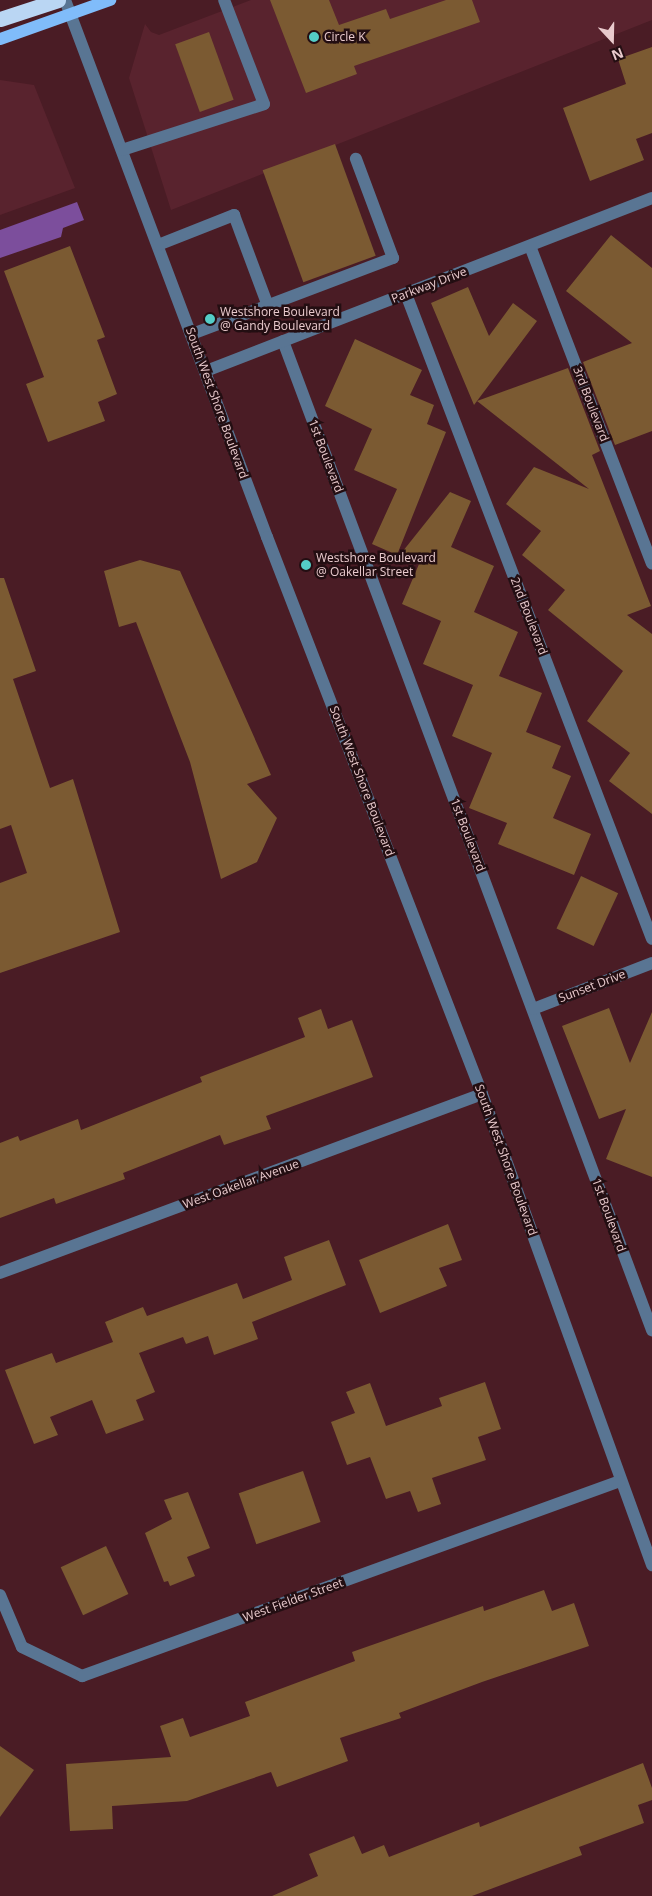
<!DOCTYPE html>
<html>
<head>
<meta charset="utf-8">
<style>
  body { margin:0 }
  #map { position:relative; width:652px; height:1896px; overflow:hidden; background:#4a1c25; font-family:"Open Sans",sans-serif }
  div>[style] { position:absolute }
  [style*='--x'] { left:calc(var(--x)*1px); top:calc(var(--y)*1px); width:calc(var(--w)*1px); rotate:calc(var(--a)*1deg) }
  .built>* { inset:0; background:#59232e }
  .water>* { inset:0; background:#7c4e9c }
  .building>* { inset:0; background:#7b5a32; transform-origin:0 0 }
  .minor>* { height:12px; margin:-6px; padding:0 6px; transform-origin:6px; border-radius:6px; background:#597593 }
  .major>* { height:12px; margin:-6px; padding:0 6px; transform-origin:6px; border-radius:6px; background:#80bcfa }
  .highway>* { height:15px; margin:-7.5px; padding:0 7.5px; transform-origin:7.5px; border-radius:7.5px; background:#bad6f3 }
  .dots>* { width:14px; height:14px; translate:-50% -50%; box-sizing:border-box; border:2px solid #230e12; border-radius:50% }
  span { translate:-50% -50%; white-space:nowrap; text-align:center; line-height:1.15; -webkit-text-stroke:5px #230e12; paint-order:stroke }
  .poi-label { font-size:12px; color:#e9cacd }
  .left { translate:0 -50%; text-align:left }
  .street-label { font-size:12px; color:#e9cacd }
  .north { position:absolute; left:587px; top:15px; width:50px; height:50px; -webkit-text-stroke:4px #230e12; paint-order:stroke; rotate:159deg; font-size:14px; font-weight:700; line-height:20px; text-align:center; color:#e9cacd }
  .north::after { content:''; display:block; margin:auto; width:18px; height:22px; background:#e9cacd; clip-path:polygon(50% 0,100% 100%,50% 72%,0 100%) }
</style>
</head>
<body>
<div id="map">
  <div class="built">
    <i style="clip-path:polygon(251px 0,652px 0,652px 20px,171px 210px,129px 78px,145px 24px,151px 32px,159px 35px)"></i>
    <i style="clip-path:polygon(0 80px,34px 85px,75px 188px,0 215px)"></i>
  </div>
  <div class="water">
    <i style="clip-path:polygon(77px 202px,84px 220px,63px 228px,61px 237px,0 258px,0 230px)"></i>
  </div>
  <div class="building">
    <i style="clip-path:polygon(270px 0,329px 0,339px 25px,386px 9px,390px 19px,446px 0,472px 0,480px 22px,354px 66px,357px 74px,306px 93px)"></i>
    <i style="left:209px;top:32px;width:72px;height:36px;rotate:70deg"></i>
    <i style="clip-path:polygon(652px 47px,652px 133px,636px 139px,644px 160px,590px 181px,563px 108px,626px 84px,618px 59px)"></i>
    <i style="left:335px;top:144px;width:119px;height:77px;rotate:70deg"></i>
    <i style="clip-path:polygon(611px 235px,652px 268px,652px 431px,615px 445px,583px 362px,632px 343px,566px 291px)"></i>
    <i style="clip-path:polygon(70px 246px,105px 337px,97px 340px,117px 394px,98px 402px,105px 421px,48px 442px,26px 384px,44px 377px,4px 271px)"></i>
    <i style="clip-path:polygon(468px 287px,489px 336px,513px 303px,537px 321px,474px 405px,431px 303px)"></i>
    <i style="clip-path:polygon(355px 339px,422px 370px,410px 395px,434px 405px,427px 424px,446px 432px,397px 555px,372px 544px,397px 489px,354px 470px,372px 429px,325px 406px)"></i>
    <i style="clip-path:polygon(568px 368px,600px 451px,592px 455px,651px 606px,627px 615px,652px 634px,652px 814px,609px 781px,630px 753px,587px 721px,623px 671px,548px 610px,565px 590px,522px 555px,541px 531px,506px 504px,534px 467px,589px 489px,477px 401px)"></i>
    <i style="clip-path:polygon(450px 492px,471px 501px,451px 547px,494px 566px,474px 612px,518px 632px,499px 676px,542px 693px,526px 732px,561px 746px,552px 768px,571px 776px,553px 818px,591px 834px,574px 875px,498px 844px,507px 823px,469px 808px,492px 753px,452px 736px,473px 685px,423px 664px,441px 621px,402px 604px,419px 564px,399px 556px)"></i>
    <i style="clip-path:polygon(140px 560px,180px 571px,271px 775px,247px 784px,277px 818px,257px 862px,221px 879px,190px 762px,136px 622px,119px 627px,104px 571px)"></i>
    <i style="clip-path:polygon(0 578px,4px 578px,36px 671px,13px 679px,50px 788px,73px 779px,120px 932px,0 973px,0 883px,27px 873px,11px 825px,0 829px)"></i>
    <i style="left:581px;top:876px;width:41px;height:58px;rotate:25deg"></i>
    <i style="clip-path:polygon(609px 1008px,630px 1063px,652px 1012px,652px 1177px,606px 1159px,626px 1109px,599px 1119px,562px 1026px)"></i>
    <i style="clip-path:polygon(321px 1009px,328px 1029px,352px 1020px,373px 1077px,266px 1116px,271px 1129px,224px 1145px,220px 1135px,123px 1173px,125px 1179px,56px 1204px,54px 1198px,0 1218px,0 1143px,18px 1136px,20px 1141px,78px 1119px,81px 1130px,202px 1082px,200px 1077px,305px 1037px,298px 1018px)"></i>
    <i style="clip-path:polygon(448px 1224px,462px 1260px,439px 1268px,447px 1286px,380px 1313px,359px 1260px)"></i>
    <i style="clip-path:polygon(329px 1240px,346px 1285px,252px 1322px,258px 1339px,214px 1355px,208px 1336px,186px 1344px,183px 1337px,139px 1353px,155px 1392px,136px 1400px,144px 1420px,106px 1434px,92px 1400px,50px 1417px,58px 1435px,34px 1444px,5px 1370px,52px 1353px,56px 1363px,113px 1342px,105px 1322px,143px 1307px,147px 1316px,237px 1283px,243px 1299px,292px 1280px,284px 1257px)"></i>
    <i style="clip-path:polygon(485px 1382px,501px 1429px,478px 1437px,486px 1460px,432px 1478px,441px 1504px,418px 1512px,410px 1491px,386px 1499px,370px 1457px,347px 1465px,331px 1422px,355px 1413px,346px 1392px,370px 1383px,386px 1426px,442px 1406px,439px 1398px)"></i>
    <i style="left:303px;top:1471px;width:54px;height:68px;rotate:71deg"></i>
    <i style="clip-path:polygon(188px 1492px,210px 1548px,187px 1557px,195px 1576px,170px 1586px,168px 1581px,164px 1582px,145px 1533px,172px 1519px,164px 1500px)"></i>
    <i style="left:106px;top:1546px;width:53px;height:50px;rotate:65deg"></i>
    <i style="clip-path:polygon(544px 1590px,552px 1611px,574px 1603px,589px 1646px,482px 1682px,399px 1713px,401px 1718px,340px 1738px,348px 1761px,277px 1787px,271px 1772px,187px 1801px,112px 1806px,113px 1829px,70px 1831px,66px 1764px,171px 1757px,160px 1726px,183px 1718px,190px 1737px,250px 1716px,245px 1702px,355px 1661px,352px 1652px,483px 1606px,484px 1611px)"></i>
    <i style="clip-path:polygon(0 1746px,34px 1770px,0 1817px)"></i>
    <i style="clip-path:polygon(643px 1763px,652px 1788px,652px 1800px,638px 1805px,644px 1823px,579px 1847px,582px 1855px,472px 1896px,272px 1896px,318px 1876px,309px 1854px,354px 1836px,362px 1854px,384px 1845px,389px 1857px,479px 1822px,480px 1827px)"></i>
  </div>
  <div class="minor">
    <i style="--x:65;--y:0;--w:574;--a:69.39"></i>
    <i style="--x:267;--y:537;--w:597;--a:68.89"></i>
    <i style="--x:482;--y:1094;--w:501;--a:70.15"></i>
    <i style="--x:122;--y:150;--w:149;--a:-17.9"></i>
    <i style="--x:264;--y:104;--w:111;--a:-111"></i>
    <i style="--x:158;--y:245;--w:82;--a:-21.5"></i>
    <i style="--x:234;--y:215;--w:97;--a:69.5"></i>
    <i style="--x:530;--y:246;--w:340;--a:69"></i>
    <i style="--x:406;--y:294;--w:690;--a:69.12"></i>
    <i style="--x:192;--y:334;--w:215;--a:-20.7"></i>
    <i style="--x:393;--y:258;--w:106;--a:-110.5"></i>
    <i style="--x:283;--y:341;--w:1056;--a:69.54"></i>
    <i style="--x:206;--y:371;--w:478;--a:-21.2"></i>
    <i style="--x:533;--y:1009;--w:128;--a:-21.1"></i>
    <i style="--x:0;--y:1273;--w:514;--a:-20.37"></i>
    <i style="--x:0;--y:1595;--w:56;--a:67.1"></i>
    <i style="--x:22;--y:1647;--w:67;--a:25.8"></i>
    <i style="--x:82;--y:1676;--w:572;--a:-19.92"></i>
  </div>
  <div class="major">
    <i style="--x:0;--y:39;--w:117;--a:-19.5"></i>
  </div>
  <div class="highway">
    <i style="--x:0;--y:19;--w:61;--a:-18.1"></i>
  </div>
  <div class="dots">
    <i style="left:314px;top:37px;background:#54cdc7"></i>
    <i style="left:210px;top:319px;background:#54cdc7"></i>
    <i style="left:306px;top:565px;background:#54cdc7"></i>
  </div>
  <div class="poi-label">
    <span class="left" style="left:324px;top:37px">Circle K</span>
    <span class="left" style="left:220px;top:319px">Westshore Boulevard<br>@ Gandy Boulevard</span>
    <span class="left" style="left:316px;top:565px">Westshore Boulevard<br>@ Oakellar Street</span>
  </div>
  <div class="street-label">
    <span style="left:429px;top:285px;rotate:-21deg">Parkway Drive</span>
    <span style="left:217px;top:403px;rotate:70deg">South West Shore Boulevard</span>
    <span style="left:591px;top:404px;rotate:69deg">3rd Boulevard</span>
    <span style="left:326px;top:456px;rotate:69deg">1st Boulevard</span>
    <span style="left:529px;top:616px;rotate:69deg">2nd Boulevard</span>
    <span style="left:362px;top:781px;rotate:69deg">South West Shore Boulevard</span>
    <span style="left:468px;top:835px;rotate:69deg">1st Boulevard</span>
    <span style="left:592px;top:986px;rotate:-21deg">Sunset Drive</span>
    <span style="left:506px;top:1160px;rotate:70deg">South West Shore Boulevard</span>
    <span style="left:241px;top:1184px;rotate:-20deg">West Oakellar Avenue</span>
    <span style="left:609px;top:1215px;rotate:70deg">1st Boulevard</span>
    <span style="left:293px;top:1600px;rotate:-20deg">West Fielder Street</span>
  </div>
  <div class="north">N</div>
</div>
</body>
</html>
